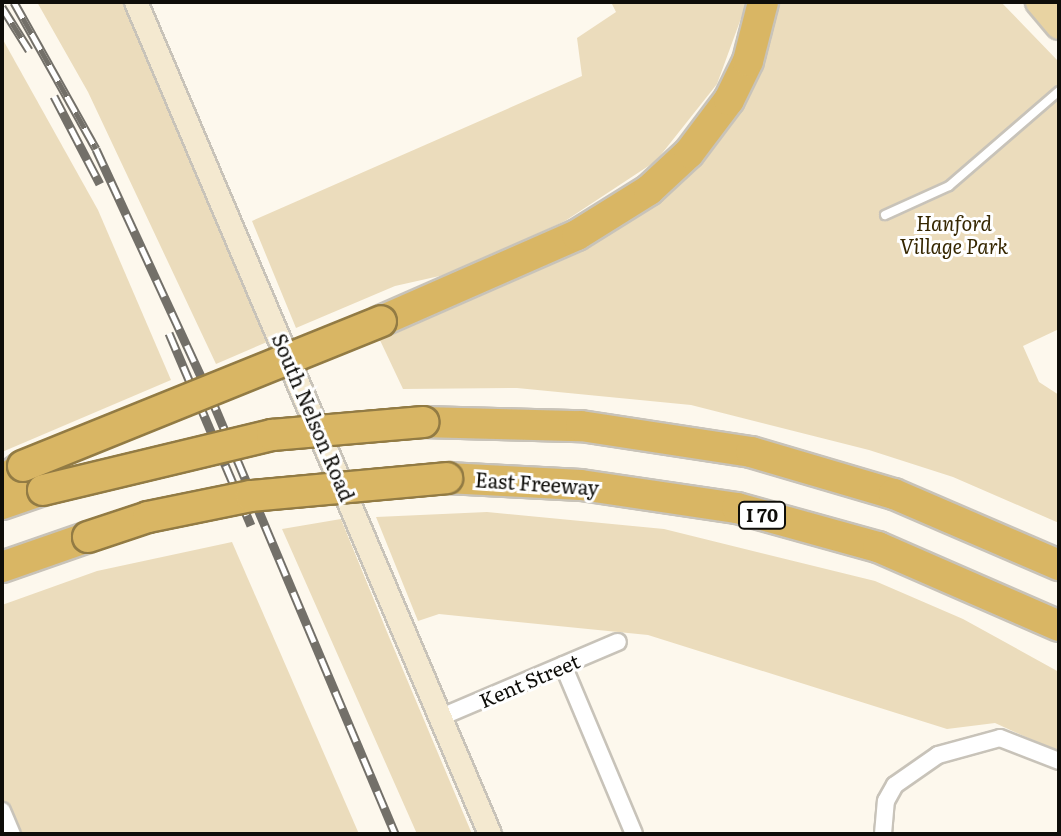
<!DOCTYPE html>
<html>
<head>
<meta charset="utf-8">
<style>
  body { margin:0 }
  #map { position:relative; width:1061px; height:836px; overflow:hidden; background:#fdf8ed; font-family:Literata,serif }
  div>[style] { position:absolute }
  [style*='--x'] { left:calc(var(--x)*1px); top:calc(var(--y)*1px); width:calc(var(--w)*1px); rotate:calc(var(--a)*1deg) }
  .green>* { inset:0; background:#ebdcbc }
  .roads { filter:drop-shadow(2px 0 #c8c3b9) drop-shadow(-2px 0 #c8c3b9) drop-shadow(0 2px #c8c3b9) drop-shadow(0 -2px #c8c3b9) }
  .lane>* { height:8px; margin:-4px; padding:0 4px; transform-origin:4px; border-radius:4px; background:#fff }
  .street>* { height:16px; margin:-8px; padding:0 8px; transform-origin:8px; border-radius:8px; background:#fff }
  .secondary>* { height:22px; margin:-11px; padding:0 11px; transform-origin:11px; border-radius:11px; background:#f4e9d0 }
  .primary>* { height:26px; margin:-13px; padding:0 13px; transform-origin:13px; border-radius:13px; background:#e8d3a2 }
  .highway>* { height:30px; margin:-15px; padding:0 15px; transform-origin:15px; border-radius:15px; background:#d9b664 }
  .rail>* { height:9px; margin-top:-4.5px; transform-origin:0; background:repeating-linear-gradient(90deg,#fff 0 18px,#737069 0 36px); box-sizing:border-box; border-block:2px solid #737069 }
  .bridges { filter:drop-shadow(2px 0 #927b44) drop-shadow(-2px 0 #927b44) drop-shadow(0 2px #927b44) drop-shadow(0 -2px #927b44) }
  .highway-bridge>* { height:30px; margin:-15px; padding:0 15px; transform-origin:15px; border-radius:15px; background:#d9b664 }
  span { translate:-50% -50%; white-space:nowrap; text-align:center; line-height:1.15; -webkit-text-stroke:6px #fff; paint-order:stroke }
  .shield-label span { padding:2px 6px; background:#fff; border:2px solid; border-radius:6px; -webkit-text-stroke-width:0 }
  .shield-label { font-size:18px; color:#0e0d09; font-weight:700 }
  .park-label { font-size:20px; color:#362701; font-style:italic }
  .street-label { font-size:20px; color:#0e0d09 }
  .frame { position:absolute; inset:0; border:4px solid #0e0d09; pointer-events:none }
</style>
</head>
<body>
<div id="map">
  <div class="green">
    <i style="clip-path:polygon(37px 2px,123px 2px,267px 342px,216px 364px,88px 92px)"></i>
    <i style="clip-path:polygon(611px 2px,747px 2px,717px 84px,656px 161px,565px 221px,453px 273px,395px 286px,296px 328px,252px 221px,582px 76px,577px 38px,616px 12px)"></i>
    <i style="clip-path:polygon(774px 2px,1001px 2px,1059px 62px,1059px 329px,1023px 346px,1039px 382px,1059px 395px,1059px 523px,953px 477px,869px 450px,691px 405px,517px 388px,403px 389px,378px 336px,654px 200px)"></i>
    <i style="clip-path:polygon(2px 38px,98px 210px,171px 380px,2px 452px)"></i>
    <i style="clip-path:polygon(487px 512px,664px 529px,875px 581px,963px 619px,1059px 672px,1059px 752px,995px 723px,947px 729px,648px 635px,439px 614px,418px 621px,376px 517px)"></i>
    <i style="clip-path:polygon(341px 519px,387px 632px,472px 834px,417px 834px,282px 529px)"></i>
    <i style="clip-path:polygon(232px 542px,359px 834px,17px 834px,2px 798px,2px 605px,97px 571px)"></i>
  </div>
  <div class="roads">
    <div class="lane">
      <i style="--x:885;--y:215;--w:70;--a:-24.4"></i>
      <i style="--x:949;--y:186;--w:145;--a:-40.8"></i>
    </div>
    <div class="street">
      <i style="--x:563;--y:665;--w:183;--a:67.2"></i>
      <i style="--x:441;--y:717;--w:192;--a:-23"></i>
      <i style="--x:2;--y:811;--w:25;--a:67"></i>
      <i style="--x:883;--y:834;--w:33;--a:-85"></i>
      <i style="--x:886;--y:801;--w:18;--a:-61"></i>
      <i style="--x:895;--y:785;--w:52;--a:-34.9"></i>
      <i style="--x:938;--y:755;--w:64;--a:-15.3"></i>
      <i style="--x:1000;--y:738;--w:63;--a:21.3"></i>
    </div>
    <div class="secondary">
      <i style="--x:136;--y:2;--w:904;--a:66.95"></i>
    </div>
    <div class="primary">
      <i style="--x:1039;--y:2;--w:31;--a:50"></i>
    </div>
    <div class="highway">
      <i style="--x:381;--y:321;--w:214;--a:-23.7"></i>
      <i style="--x:577;--y:235;--w:85;--a:-32"></i>
      <i style="--x:649;--y:190;--w:54;--a:-42.8"></i>
      <i style="--x:689;--y:153;--w:66;--a:-53"></i>
      <i style="--x:729;--y:100;--w:43;--a:-64"></i>
      <i style="--x:748;--y:61;--w:61;--a:-75.7"></i>
      <i style="--x:423;--y:422;--w:158;--a:1.5"></i>
      <i style="--x:581;--y:426;--w:172;--a:8.7"></i>
      <i style="--x:751;--y:452;--w:149;--a:16.4"></i>
      <i style="--x:894;--y:494;--w:180;--a:23.3"></i>
      <i style="--x:447;--y:478;--w:134;--a:3"></i>
      <i style="--x:581;--y:485;--w:158;--a:8.4"></i>
      <i style="--x:737;--y:508;--w:146;--a:15.5"></i>
      <i style="--x:878;--y:547;--w:197;--a:23.6"></i>
      <i style="--x:2;--y:482;--w:26;--a:-37"></i>
      <i style="--x:2;--y:504;--w:43;--a:-18.9"></i>
      <i style="--x:2;--y:567;--w:91;--a:-19.2"></i>
    </div>
  </div>
  <div class="rail">
    <i style="--x:14;--y:2;--w:168;--a:60.8"></i>
    <i style="--x:96;--y:149;--w:269;--a:65.2"></i>
    <i style="--x:209;--y:393;--w:479;--a:67.1"></i>
    <i style="--x:2;--y:7;--w:51;--a:57.9"></i>
    <i style="--x:54;--y:96;--w:99;--a:62.4"></i>
    <i style="--x:169;--y:333;--w:209;--a:66.9"></i>
  </div>
  <div class="bridges">
    <div class="highway-bridge">
      <i style="--x:23;--y:466;--w:386;--a:-22"></i>
      <i style="--x:43;--y:490;--w:236;--a:-13.5"></i>
      <i style="--x:272;--y:435;--w:152;--a:-4.9"></i>
      <i style="--x:88;--y:537;--w:63;--a:-18.4"></i>
      <i style="--x:148;--y:517;--w:105;--a:-11.5"></i>
      <i style="--x:251;--y:496;--w:197;--a:-5.2"></i>
    </div>
  </div>
  <div class="shield-label">
    <span style="left:762px;top:515px">I 70</span>
  </div>
  <div class="park-label">
    <span style="left:954px;top:234px">Hanford<br>Village Park</span>
  </div>
  <div class="street-label">
    <span style="left:314px;top:417px;rotate:67deg">South Nelson Road</span>
    <span style="left:537px;top:483px;rotate:4deg">East Freeway</span>
    <span style="left:529px;top:680px;rotate:-23deg">Kent Street</span>
  </div>
  <div class="frame"></div>
</div>
</body>
</html>
